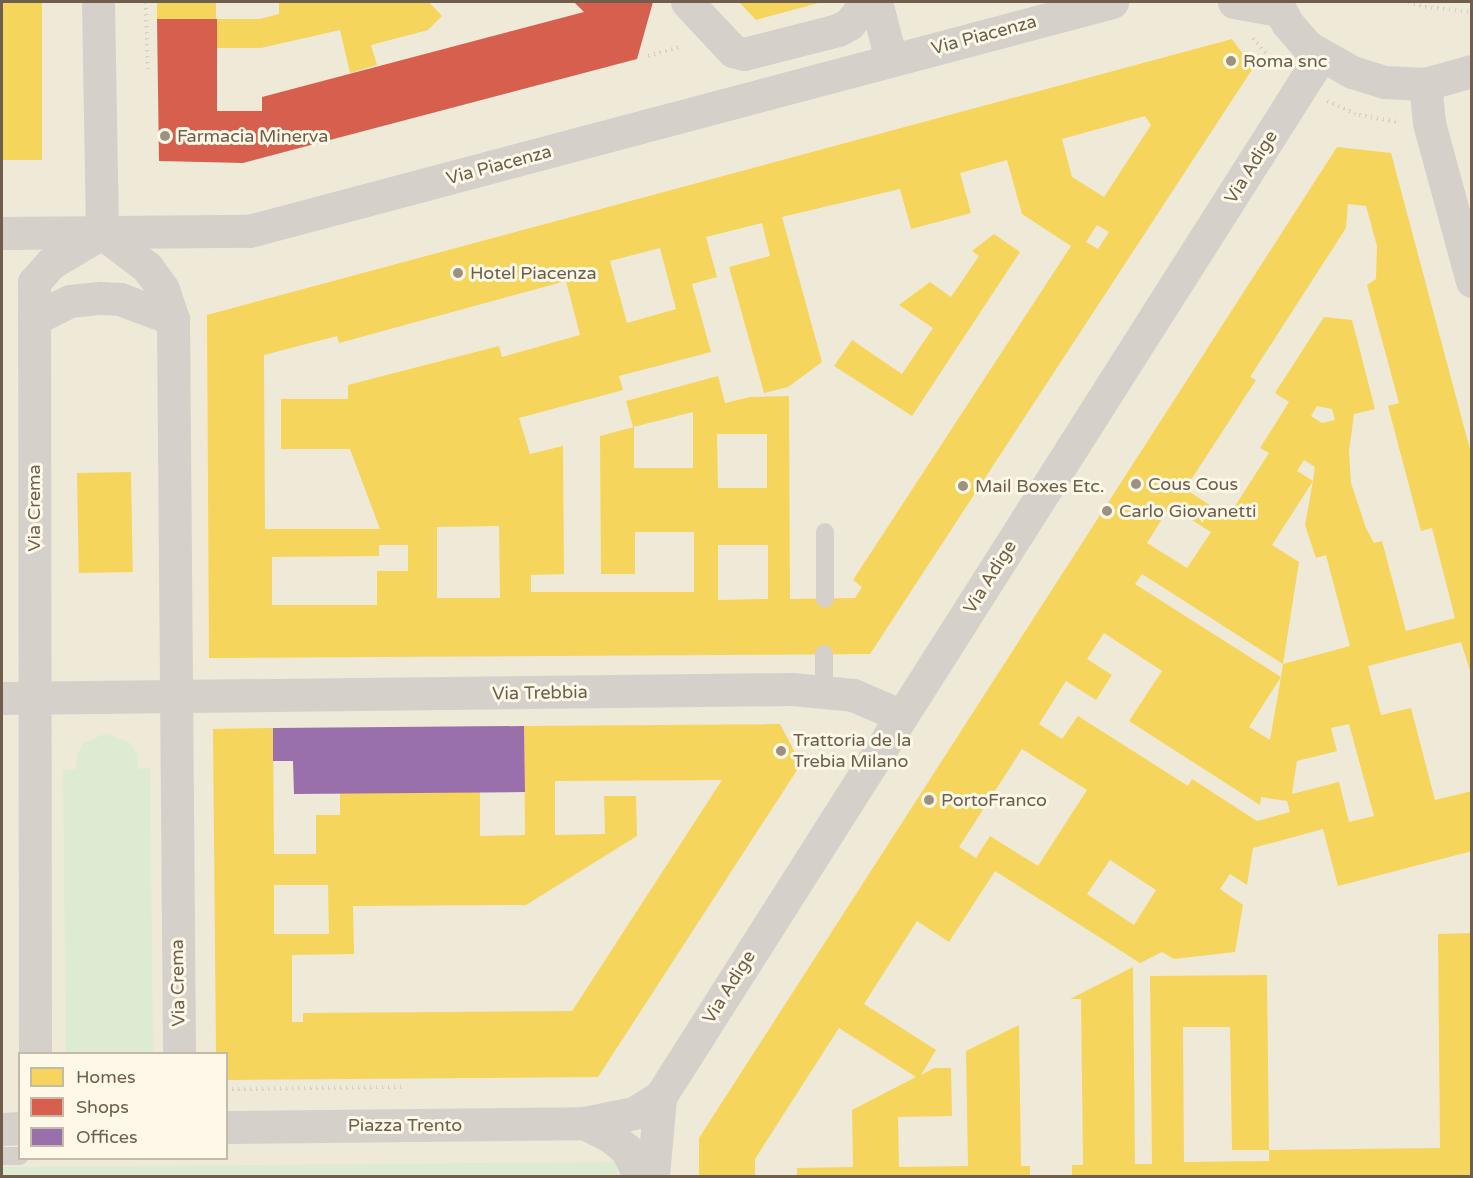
<!DOCTYPE html>
<html>
<head>
<meta charset="utf-8">
<style>
  body { margin:0 }
  #map { position:relative; width:1473px; height:1178px; overflow:hidden; background:#f4f1e8; font-family:"Varela Round",sans-serif }
  div>[style] { position:absolute }
  [style*='--x'] { left:calc(var(--x)*1px); top:calc(var(--y)*1px); width:calc(var(--w)*1px); rotate:calc(var(--a)*1deg) }
  .residential>* { inset:0; background:#efe9d8 }
  .green>* { inset:0; background:#ddebd3 }
  .homes>* { inset:0; background:#f6d55c; transform-origin:0 0 }
  .shops>* { inset:0; background:#d6604d }
  .offices>* { inset:0; background:#9970ab }
  .path>* { height:4px; margin-top:-2px; transform-origin:0; background:repeating-linear-gradient(90deg,#d6d0ca 0 1.5px,transparent 0 6px) }
  .service>* { height:18px; margin:-9px; padding:0 9px; transform-origin:9px; border-radius:9px; background:#d6d0cb }
  .minor>* { height:33px; margin:-16.5px; padding:0 16.5px; transform-origin:16.5px; border-radius:16.5px; background:#d6d0cb }
  .dots>* { width:16px; height:16px; translate:-50% -50%; box-sizing:border-box; border:3px solid #fdf8e7; border-radius:50% }
  span { translate:-50% -50%; white-space:nowrap; text-align:center; line-height:1.15; -webkit-text-stroke:6px #fdf8e7; paint-order:stroke }
  .street-label { font-size:18px; color:#6f5e4b }
  .poi-label { font-size:18px; color:#6f5e4b }
  .left { translate:0 -50%; text-align:left }
  .frame { position:absolute; inset:0; border:3px solid #6f5e4b; pointer-events:none }
  .legend { position:absolute; left:18px; top:1052px; width:210px; height:108px; box-sizing:border-box; background:#fdf8e7; border:2px solid #c4baa9; margin:0; padding:8px 10px; list-style:none; font-size:18px; color:#6f5e4b }
  .legend li { display:flex; align-items:center; gap:12px; height:30px }
  .legend b { width:30px; border:2px solid #c4baa9 }
</style>
</head>
<body>
<div id="map">
  <div class="residential">
    <i style="clip-path:polygon(evenodd,2px 2px,1471px 2px,1471px 1176px,2px 1176px,2px 2px,20px 1054px,226px 1054px,226px 1158px,20px 1158px,20px 1054px)"></i>
  </div>
  <div class="green">
    <i style="clip-path:polygon(107px 733px,130px 743px,137px 754px,138px 769px,150px 768px,153px 1053px,66px 1053px,63px 770px,76px 769px,77px 754px,84px 743px)"></i>
    <i style="clip-path:polygon(617px 1162px,617px 1176px,2px 1176px,2px 1167px)"></i>
  </div>
  <div class="homes">
    <i style="left:2px;top:2px;width:40px;height:158px"></i>
    <i style="left:157px;top:2px;width:59px;height:17px"></i>
    <i style="clip-path:polygon(279px 2px,429px 2px,442px 16px,428px 30px,371px 45px,377px 65px,350px 73px,340px 30px,261px 48px,217px 48px,217px 19px,260px 19px,279px 14px)"></i>
    <i style="clip-path:polygon(739px 2px,822px 2px,756px 20px)"></i>
    <i style="clip-path:polygon(evenodd,1232px 39px,1253px 68px,870px 654px,209px 658px,207px 315px,1232px 39px,1145px 116px,1151px 125px,1104px 197px,1072px 177px,1062px 139px,1145px 116px,1232px 39px,1007px 160px,1022px 214px,1071px 246px,853px 580px,862px 587px,855px 598px,790px 599px,789px 396px,750px 397px,725px 403px,718px 376px,626px 401px,633px 427px,693px 412px,693px 468px,634px 468px,634px 427px,600px 436px,601px 574px,635px 574px,635px 532px,694px 532px,694px 592px,531px 592px,531px 575px,564px 574px,563px 446px,530px 454px,519px 418px,623px 390px,619px 376px,711px 352px,692px 284px,717px 277px,706px 237px,762px 223px,770px 256px,729px 267px,764px 393px,788px 387px,822px 362px,782px 217px,900px 189px,911px 229px,971px 213px,960px 173px,1007px 160px,1232px 39px,1097px 225px,1109px 232px,1098px 249px,1086px 242px,1097px 225px,1232px 39px,660px 248px,676px 309px,627px 323px,610px 261px,660px 248px,1232px 39px,566px 281px,580px 335px,502px 357px,499px 346px,348px 385px,348px 399px,281px 399px,281px 449px,350px 449px,380px 529px,265px 529px,264px 355px,337px 336px,339px 343px,566px 281px,1232px 39px,717px 434px,767px 434px,767px 488px,718px 488px,717px 434px,1232px 39px,499px 526px,500px 598px,437px 598px,437px 527px,499px 526px,1232px 39px,379px 545px,408px 545px,408px 571px,377px 571px,377px 605px,272px 605px,272px 557px,379px 556px,379px 545px,1232px 39px,718px 545px,768px 545px,768px 599px,718px 600px,718px 545px)"></i>
    <i style="clip-path:polygon(evenodd,1337px 147px,1391px 153px,1472px 457px,1472px 677px,1461px 642px,1368px 666px,1381px 715px,1411px 708px,1435px 800px,1472px 791px,1472px 851px,1338px 886px,1323px 829px,1253px 848px,1247px 885px,1230px 874px,1220px 889px,1243px 905px,1235px 952px,1174px 959px,1162px 952px,1140px 963px,995px 871px,949px 942px,917px 921px,864px 1004px,936px 1050px,921px 1075px,934px 1068px,951px 1068px,952px 1116px,898px 1117px,899px 1167px,968px 1166px,966px 1051px,1019px 1025px,1021px 1166px,1030px 1166px,1030px 1176px,797px 1176px,797px 1168px,853px 1167px,852px 1110px,916px 1077px,839px 1028px,755px 1159px,755px 1176px,699px 1176px,699px 1138px,1337px 147px,1348px 204px,1366px 206px,1377px 246px,1376px 279px,1367px 285px,1399px 403px,1388px 406px,1421px 531px,1432px 528px,1455px 618px,1406px 631px,1382px 541px,1374px 543px,1366px 528px,1351px 483px,1349px 452px,1354px 414px,1375px 409px,1352px 320px,1324px 317px,1275px 393px,1289px 402px,1260px 448px,1269px 453px,1228px 517px,1185px 489px,1256px 380px,1250px 377px,1346px 228px,1348px 204px,1337px 147px,1317px 406px,1332px 409px,1335px 420px,1322px 423px,1311px 416px,1317px 406px,1337px 147px,1304px 460px,1315px 467px,1313px 481px,1305px 525px,1316px 558px,1326px 555px,1350px 646px,1283px 664px,1299px 562px,1272px 545px,1313px 481px,1297px 471px,1304px 460px,1337px 147px,1170px 506px,1211px 532px,1187px 568px,1147px 543px,1170px 506px,1337px 147px,1142px 574px,1283px 664px,1281px 677px,1270px 740px,1249px 727px,1281px 677px,1135px 584px,1142px 574px,1337px 147px,1104px 633px,1162px 671px,1129px 721px,1260px 805px,1261px 797px,1287px 801px,1290px 812px,1257px 821px,1192px 779px,1188px 786px,1078px 716px,1062px 739px,1039px 724px,1066px 681px,1096px 700px,1112px 675px,1087px 659px,1104px 633px,1337px 147px,1349px 724px,1374px 816px,1349px 822px,1339px 782px,1292px 794px,1297px 761px,1337px 751px,1331px 728px,1349px 724px,1337px 147px,1022px 749px,1087px 790px,1038px 866px,990px 836px,976px 858px,959px 847px,1022px 749px,1337px 147px,1110px 860px,1156px 890px,1134px 925px,1087px 894px,1110px 860px)"></i>
    <i style="clip-path:polygon(994px 234px,1020px 252px,912px 416px,834px 366px,852px 340px,902px 374px,933px 328px,899px 305px,930px 282px,951px 297px,979px 256px,972px 251px)"></i>
    <i style="left:131px;top:472px;width:100px;height:54px;rotate:89deg"></i>
    <i style="clip-path:polygon(evenodd,780px 724px,801px 764px,598px 1077px,226px 1080px,226px 1053px,216px 1053px,213px 729px,273px 728px,274px 854px,316px 854px,316px 815px,340px 815px,340px 793px,480px 792px,480px 836px,525px 835px,524px 726px,780px 724px,722px 780px,572px 1011px,303px 1013px,303px 1022px,292px 1022px,292px 955px,354px 954px,353px 906px,526px 905px,637px 836px,636px 796px,604px 796px,605px 834px,555px 835px,555px 781px,722px 780px,780px 724px,274px 885px,328px 885px,329px 934px,274px 934px,274px 885px)"></i>
    <i style="clip-path:polygon(1472px 933px,1472px 1176px,1072px 1176px,1072px 1165px,1083px 1165px,1081px 999px,1070px 999px,1133px 967px,1135px 1164px,1152px 1164px,1150px 976px,1267px 975px,1269px 1150px,1232px 1150px,1230px 1027px,1183px 1027px,1184px 1162px,1269px 1161px,1269px 1150px,1440px 1148px,1438px 934px)"></i>
  </div>
  <div class="shops">
    <i style="clip-path:polygon(574px 2px,653px 2px,637px 59px,243px 163px,159px 161px,157px 19px,217px 19px,217px 111px,262px 111px,262px 97px,584px 12px)"></i>
  </div>
  <div class="offices">
    <i style="clip-path:polygon(524px 726px,525px 792px,294px 794px,293px 761px,273px 761px,273px 728px)"></i>
  </div>
  <div class="path">
    <i style="--x:146;--y:2;--w:67;--a:88.3"></i>
    <i style="--x:1408;--y:2;--w:18;--a:16"></i>
    <i style="--x:1425;--y:7;--w:47;--a:6.1"></i>
    <i style="--x:1253;--y:38;--w:38;--a:50"></i>
    <i style="--x:648;--y:56;--w:36;--a:-16"></i>
    <i style="--x:1327;--y:101;--w:35;--a:24"></i>
    <i style="--x:1359;--y:115;--w:39;--a:10"></i>
    <i style="--x:226;--y:1089;--w:176;--a:-0.7"></i>
  </div>
  <div class="service">
    <i style="--x:825;--y:599;--w:67;--a:-90"></i>
    <i style="--x:824;--y:691;--w:37;--a:-90"></i>
    <i style="--x:2;--y:1156;--w:18;--a:0"></i>
  </div>
  <div class="minor">
    <i style="--x:98;--y:2;--w:231;--a:89"></i>
    <i style="--x:687;--y:2;--w:67;--a:46.8"></i>
    <i style="--x:733;--y:51;--w:11;--a:15"></i>
    <i style="--x:744;--y:54;--w:97;--a:-14.3"></i>
    <i style="--x:838;--y:30;--w:13;--a:-29"></i>
    <i style="--x:849;--y:24;--w:28;--a:-51"></i>
    <i style="--x:876;--y:2;--w:59;--a:75.3"></i>
    <i style="--x:1234;--y:2;--w:46;--a:10.1"></i>
    <i style="--x:1276;--y:2;--w:24;--a:62"></i>
    <i style="--x:1287;--y:23;--w:32;--a:49"></i>
    <i style="--x:1308;--y:47;--w:51;--a:29.6"></i>
    <i style="--x:1352;--y:72;--w:34;--a:17"></i>
    <i style="--x:1385;--y:82;--w:40;--a:2.9"></i>
    <i style="--x:1425;--y:84;--w:49;--a:-15.5"></i>
    <i style="--x:1425;--y:84;--w:39;--a:84"></i>
    <i style="--x:1429;--y:123;--w:164;--a:74.8"></i>
    <i style="--x:2;--y:233;--w:247;--a:-0.5"></i>
    <i style="--x:249;--y:231;--w:893;--a:-14.86"></i>
    <i style="--x:102;--y:233;--w:56;--a:37.1"></i>
    <i style="--x:147;--y:267;--w:27;--a:54"></i>
    <i style="--x:163;--y:289;--w:32;--a:72"></i>
    <i style="--x:173;--y:319;--w:735;--a:89.53"></i>
    <i style="--x:34;--y:319;--w:40;--a:-26.6"></i>
    <i style="--x:70;--y:301;--w:30;--a:-6"></i>
    <i style="--x:100;--y:298;--w:20;--a:3"></i>
    <i style="--x:120;--y:299;--w:57;--a:20.7"></i>
    <i style="--x:2;--y:698;--w:790;--a:-0.65"></i>
    <i style="--x:792;--y:689;--w:61;--a:5.6"></i>
    <i style="--x:853;--y:695;--w:53;--a:23.2"></i>
    <i style="--x:35;--y:1054;--w:772;--a:-90.07"></i>
    <i style="--x:34;--y:282;--w:25;--a:-48"></i>
    <i style="--x:51;--y:263;--w:57;--a:-30.6"></i>
    <i style="--x:584;--y:1123;--w:29;--a:27"></i>
    <i style="--x:610;--y:1136;--w:22;--a:39"></i>
    <i style="--x:627;--y:1150;--w:29;--a:65"></i>
    <i style="--x:226;--y:1127;--w:358;--a:-0.6"></i>
    <i style="--x:584;--y:1123;--w:51;--a:-11.3"></i>
    <i style="--x:634;--y:1113;--w:31;--a:-32"></i>
    <i style="--x:660;--y:1097;--w:1232;--a:-57.6"></i>
    <i style="--x:2;--y:1129;--w:18;--a:-3"></i>
    <i style="--x:653;--y:1176;--w:79;--a:-84.9"></i>
  </div>
  <div class="dots">
    <i style="left:1231px;top:61px;background:#9e9182"></i>
    <i style="left:165px;top:136px;background:#9e9182"></i>
    <i style="left:458px;top:273px;background:#9e9182"></i>
    <i style="left:1136px;top:484px;background:#9e9182"></i>
    <i style="left:963px;top:486px;background:#9e9182"></i>
    <i style="left:1107px;top:511px;background:#9e9182"></i>
    <i style="left:781px;top:751px;background:#9e9182"></i>
    <i style="left:929px;top:800px;background:#9e9182"></i>
  </div>
  <div class="street-label">
    <span style="left:984px;top:35px;rotate:-15deg">Via Piacenza</span>
    <span style="left:499px;top:165px;rotate:-15deg">Via Piacenza</span>
    <span style="left:1251px;top:167px;rotate:-58deg">Via Adige</span>
    <span style="left:34px;top:508px;rotate:-90deg">Via Crema</span>
    <span style="left:990px;top:577px;rotate:-58deg">Via Adige</span>
    <span style="left:540px;top:693px;rotate:-1deg">Via Trebbia</span>
    <span style="left:178px;top:983px;rotate:-91deg">Via Crema</span>
    <span style="left:729px;top:987px;rotate:-58deg">Via Adige</span>
    <span style="left:405px;top:1125px">Piazza Trento</span>
  </div>
  <div class="poi-label">
    <span class="left" style="left:1243px;top:61px">Roma snc</span>
    <span class="left" style="left:177px;top:136px">Farmacia Minerva</span>
    <span class="left" style="left:470px;top:273px">Hotel Piacenza</span>
    <span class="left" style="left:1148px;top:484px">Cous Cous</span>
    <span class="left" style="left:975px;top:486px">Mail Boxes Etc.</span>
    <span class="left" style="left:1119px;top:511px">Carlo Giovanetti</span>
    <span class="left" style="left:793px;top:751px">Trattoria de la<br>Trebia Milano</span>
    <span class="left" style="left:941px;top:800px">PortoFranco</span>
  </div>
  <div class="frame"></div>
  <ul class="legend">
  <li><b style="height:16px;background:#f6d55c"></b>Homes</li>
  <li><b style="height:16px;background:#d6604d"></b>Shops</li>
  <li><b style="height:16px;background:#9970ab"></b>Offices</li>
  </ul>
</div>
</body>
</html>
